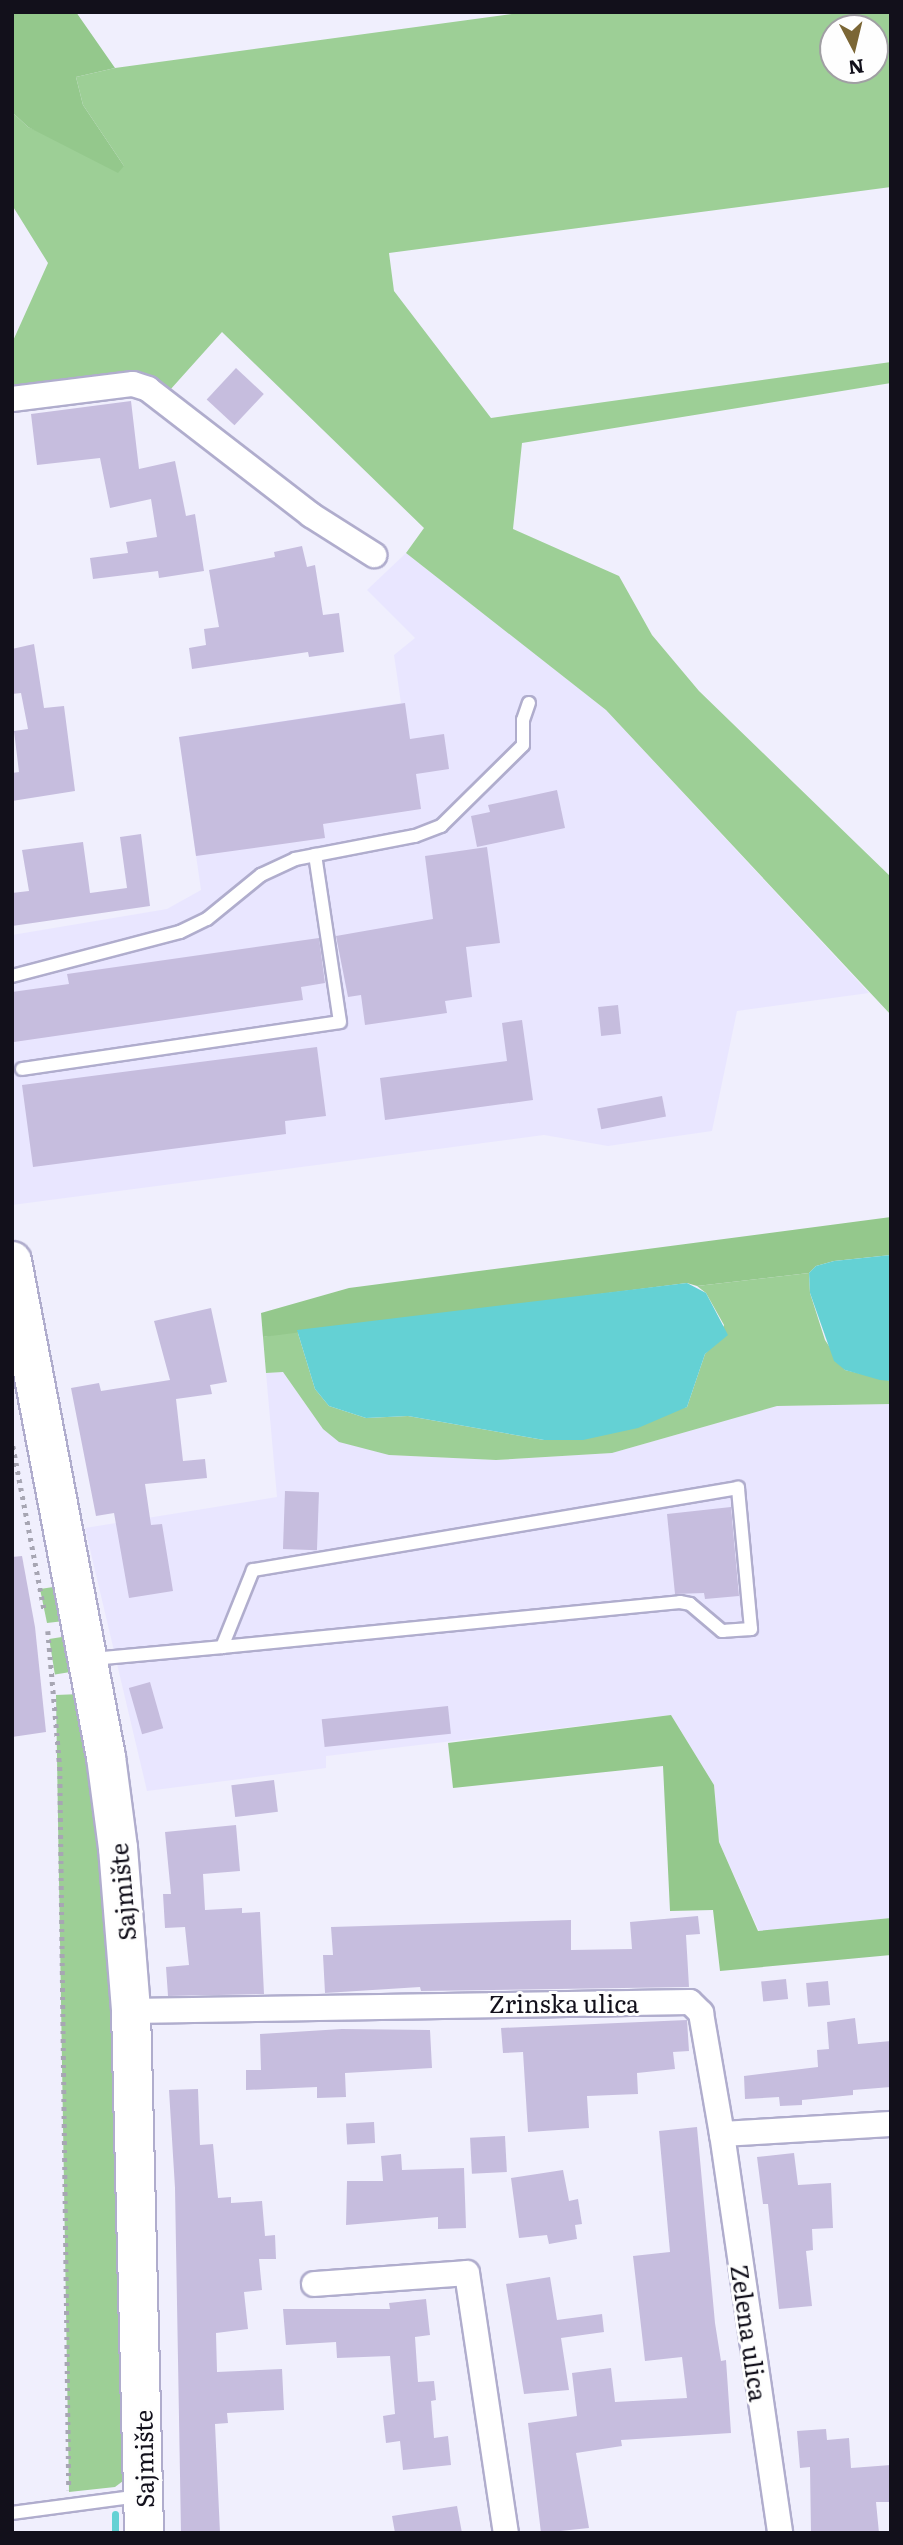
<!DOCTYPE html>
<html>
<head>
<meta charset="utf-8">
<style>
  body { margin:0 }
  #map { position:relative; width:903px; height:2545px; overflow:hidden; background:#f0effd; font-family:Literata,serif }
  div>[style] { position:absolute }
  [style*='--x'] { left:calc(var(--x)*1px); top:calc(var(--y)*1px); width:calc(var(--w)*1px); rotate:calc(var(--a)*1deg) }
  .built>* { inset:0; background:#e9e6ff }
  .green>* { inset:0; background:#9dcf96; transform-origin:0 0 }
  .forest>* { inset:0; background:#94c88c }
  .water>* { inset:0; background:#64d1d4 }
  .stream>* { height:7px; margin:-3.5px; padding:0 3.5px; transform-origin:3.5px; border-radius:3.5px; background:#64d1d4 }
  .building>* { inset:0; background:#c6bdde; transform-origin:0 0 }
  .path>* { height:4.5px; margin-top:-2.25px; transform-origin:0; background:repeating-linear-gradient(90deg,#a7a6b3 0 3.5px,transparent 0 8.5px) }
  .roads { filter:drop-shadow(2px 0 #b0adcd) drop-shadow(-2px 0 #b0adcd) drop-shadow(0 2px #b0adcd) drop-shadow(0 -2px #b0adcd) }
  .lane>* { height:12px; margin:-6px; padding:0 6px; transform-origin:6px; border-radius:6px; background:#fff }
  .street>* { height:24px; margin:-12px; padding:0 12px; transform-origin:12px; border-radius:12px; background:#fff }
  .primary>* { height:38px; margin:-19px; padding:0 19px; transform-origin:19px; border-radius:19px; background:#fff }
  span { translate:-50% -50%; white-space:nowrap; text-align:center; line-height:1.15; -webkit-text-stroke:6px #fefefe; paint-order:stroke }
  .street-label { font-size:24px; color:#12101b }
  .frame { position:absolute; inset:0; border:14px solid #12101b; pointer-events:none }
  .north { position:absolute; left:819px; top:14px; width:70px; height:70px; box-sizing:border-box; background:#fefefe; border:2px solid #a09fa3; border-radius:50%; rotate:173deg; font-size:19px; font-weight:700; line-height:28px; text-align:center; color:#12101b }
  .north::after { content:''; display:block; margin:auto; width:24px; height:32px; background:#7b6635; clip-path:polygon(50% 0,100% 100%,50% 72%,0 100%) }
</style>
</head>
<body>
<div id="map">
  <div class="built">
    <i style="clip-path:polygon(406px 553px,606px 710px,869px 993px,737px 1011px,712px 1131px,608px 1146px,544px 1135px,12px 1205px,12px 935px,167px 909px,201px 890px,179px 737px,401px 703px,394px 655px,415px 638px,367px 590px)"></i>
    <i style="clip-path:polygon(283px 1372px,323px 1429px,389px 1455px,496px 1460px,612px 1453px,777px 1406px,891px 1404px,891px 1918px,759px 1931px,719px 1842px,714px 1785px,671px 1715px,326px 1756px,326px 1768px,147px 1791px,85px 1528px,277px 1497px,266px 1373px)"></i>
  </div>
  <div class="green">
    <i style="clip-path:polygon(evenodd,527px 12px,891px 12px,891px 187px,389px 253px,394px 291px,491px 418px,891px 362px,891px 383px,522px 443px,513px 529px,619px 576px,652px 635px,699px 691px,891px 877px,891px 1015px,606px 710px,406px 553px,424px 528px,222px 332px,161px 400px,148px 389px,12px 399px,12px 343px,48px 263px,12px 205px,12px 112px,28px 127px,124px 166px,83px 105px,76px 77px,115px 68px,527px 12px,833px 28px,875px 28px,875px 70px,833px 70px,833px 28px)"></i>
    <i style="clip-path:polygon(809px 1273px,810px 1293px,825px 1340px,845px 1370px,891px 1381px,891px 1404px,777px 1406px,612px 1453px,496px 1460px,389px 1455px,339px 1442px,323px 1429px,283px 1372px,266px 1373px,263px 1337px,297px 1330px,315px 1389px,329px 1406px,366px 1418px,408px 1416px,544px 1440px,687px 1407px,705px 1354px,718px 1340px,724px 1325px,706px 1293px,697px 1286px)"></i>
    <i style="clip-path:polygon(60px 1586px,64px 1621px,47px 1623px,40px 1589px)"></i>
    <i style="left:68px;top:1636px;width:36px;height:19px;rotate:81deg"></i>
    <i style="clip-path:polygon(80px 1694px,116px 1961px,127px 2478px,115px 2487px,69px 2492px,56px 1695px)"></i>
  </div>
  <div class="forest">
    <i style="clip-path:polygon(12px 12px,76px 12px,115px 68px,76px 77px,83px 105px,124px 166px,118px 173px,28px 127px,12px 112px)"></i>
    <i style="clip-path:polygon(891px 1217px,891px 1255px,834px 1261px,816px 1266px,809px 1273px,697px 1286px,687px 1283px,263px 1337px,261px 1313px,349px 1288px)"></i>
    <i style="clip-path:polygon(671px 1715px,714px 1785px,719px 1842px,758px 1931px,891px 1918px,891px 1955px,720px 1971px,713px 1910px,670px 1911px,663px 1766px,453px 1788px,448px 1743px)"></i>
  </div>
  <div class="water">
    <i style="clip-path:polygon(891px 1255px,891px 1381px,880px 1380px,845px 1370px,834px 1361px,810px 1293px,809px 1273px,816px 1266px,834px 1261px)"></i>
    <i style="clip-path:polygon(687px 1283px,706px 1293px,728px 1335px,705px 1354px,687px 1407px,638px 1428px,583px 1440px,544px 1440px,408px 1416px,366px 1418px,329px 1406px,315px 1389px,297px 1330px)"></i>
  </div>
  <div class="stream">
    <i style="--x:115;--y:2514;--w:19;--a:90"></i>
  </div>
  <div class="building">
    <i style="left:236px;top:368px;width:38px;height:43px;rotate:43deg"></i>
    <i style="clip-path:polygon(131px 401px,139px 469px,175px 461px,186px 516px,195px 514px,204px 571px,159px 578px,158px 571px,93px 579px,90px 558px,128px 553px,126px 542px,157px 537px,151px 499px,110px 508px,100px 458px,37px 465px,31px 414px)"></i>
    <i style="clip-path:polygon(302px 546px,307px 567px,315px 565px,323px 615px,339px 613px,344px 652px,309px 657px,308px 652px,192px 669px,189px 648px,206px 645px,204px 629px,219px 627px,209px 570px,275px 557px,274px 552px)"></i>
    <i style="clip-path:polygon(34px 644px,44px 708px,64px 706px,75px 791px,12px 801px,12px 773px,19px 772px,14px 731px,28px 729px,21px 693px,12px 694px,12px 649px)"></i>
    <i style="clip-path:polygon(405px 703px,410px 739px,444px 734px,449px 769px,416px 774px,421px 809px,323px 824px,325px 838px,196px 856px,179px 737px)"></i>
    <i style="clip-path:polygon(557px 790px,565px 828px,477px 847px,471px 816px,490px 812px,488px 805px)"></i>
    <i style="clip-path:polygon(141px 834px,150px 906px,12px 926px,12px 893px,29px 891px,22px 850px,83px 842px,90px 893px,127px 888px,120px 837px)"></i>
    <i style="clip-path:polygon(487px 847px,500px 943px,466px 947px,472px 997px,445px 1001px,447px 1013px,365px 1025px,361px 995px,348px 997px,336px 936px,433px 919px,425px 856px)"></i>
    <i style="clip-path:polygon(319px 938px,325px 983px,301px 987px,303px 1000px,14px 1042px,12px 992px,69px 984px,67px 974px)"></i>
    <i style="left:618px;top:1005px;width:29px;height:20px;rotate:84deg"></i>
    <i style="clip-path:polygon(522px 1020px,533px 1100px,385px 1120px,380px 1078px,507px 1061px,502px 1023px)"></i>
    <i style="clip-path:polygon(317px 1047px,326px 1116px,285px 1121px,286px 1134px,33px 1167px,22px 1085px)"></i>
    <i style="left:662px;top:1096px;width:21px;height:66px;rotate:79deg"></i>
    <i style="clip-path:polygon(211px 1308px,227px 1382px,210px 1385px,212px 1394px,176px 1399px,183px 1461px,205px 1459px,207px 1478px,145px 1484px,151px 1525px,162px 1524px,173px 1591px,129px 1598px,114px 1513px,96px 1516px,71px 1388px,99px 1383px,101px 1391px,170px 1380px,154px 1321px)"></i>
    <i style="left:285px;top:1491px;width:34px;height:58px;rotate:2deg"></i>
    <i style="clip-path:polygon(731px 1507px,739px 1596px,705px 1599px,704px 1593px,675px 1594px,667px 1514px)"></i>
    <i style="clip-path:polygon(22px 1556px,35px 1627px,46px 1732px,12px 1737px,12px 1557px)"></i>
    <i style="left:150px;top:1682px;width:48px;height:22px;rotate:74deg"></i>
    <i style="left:448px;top:1706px;width:28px;height:127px;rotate:84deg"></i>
    <i style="left:274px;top:1780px;width:32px;height:43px;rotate:83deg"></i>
    <i style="clip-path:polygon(236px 1825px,240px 1871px,203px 1874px,205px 1910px,242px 1908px,242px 1913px,260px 1912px,264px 1994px,168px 1996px,166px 1967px,189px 1965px,185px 1927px,165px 1928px,163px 1894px,171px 1894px,165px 1832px)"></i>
    <i style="clip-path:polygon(698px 1916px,700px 1934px,686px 1935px,689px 1987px,421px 1991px,420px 1987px,325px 1993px,323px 1955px,333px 1955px,331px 1927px,571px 1920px,571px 1950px,632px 1949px,630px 1922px)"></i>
    <i style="left:786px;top:1979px;width:20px;height:25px;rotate:84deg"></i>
    <i style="left:828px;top:1981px;width:24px;height:22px;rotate:85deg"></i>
    <i style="clip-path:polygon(855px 2018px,858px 2044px,891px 2041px,891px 2087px,853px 2090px,853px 2095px,802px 2100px,802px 2105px,780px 2106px,779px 2097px,745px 2099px,744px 2076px,818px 2067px,817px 2050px,829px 2049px,827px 2022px)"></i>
    <i style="clip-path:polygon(687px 2020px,689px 2051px,673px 2052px,675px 2069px,637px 2073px,638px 2094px,587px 2096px,589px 2128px,528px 2132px,523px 2052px,503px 2053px,501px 2028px)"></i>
    <i style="clip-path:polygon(342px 2029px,430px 2030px,432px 2068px,345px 2073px,346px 2097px,317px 2098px,317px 2087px,246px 2090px,246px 2070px,261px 2070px,260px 2034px)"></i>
    <i style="clip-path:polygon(198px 2089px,200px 2145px,213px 2144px,218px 2198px,231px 2197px,231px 2203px,262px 2201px,265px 2236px,275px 2235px,276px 2259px,259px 2259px,262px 2290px,244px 2292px,248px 2329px,216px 2333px,217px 2372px,282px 2369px,284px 2410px,227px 2413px,228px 2423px,215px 2424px,220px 2533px,181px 2533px,175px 2188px,169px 2090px)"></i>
    <i style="left:374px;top:2122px;width:21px;height:28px;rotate:87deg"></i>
    <i style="clip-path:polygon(697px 2127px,715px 2323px,721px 2361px,726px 2360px,731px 2433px,621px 2440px,622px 2446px,576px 2453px,589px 2528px,541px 2533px,528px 2423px,577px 2416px,572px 2373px,611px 2368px,615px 2402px,687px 2398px,682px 2357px,645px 2361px,633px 2256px,670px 2252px,659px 2131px)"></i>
    <i style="left:505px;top:2136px;width:36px;height:35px;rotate:87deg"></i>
    <i style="clip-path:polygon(794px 2153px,798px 2185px,831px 2183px,833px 2228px,812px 2229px,813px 2250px,806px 2251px,812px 2306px,779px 2309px,768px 2204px,763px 2204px,757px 2157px)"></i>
    <i style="clip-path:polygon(401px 2154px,402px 2170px,464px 2168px,466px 2228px,438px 2229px,438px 2217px,346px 2225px,347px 2181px,383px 2181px,381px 2156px)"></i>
    <i style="clip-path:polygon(563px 2170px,569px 2201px,578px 2199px,582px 2224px,575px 2225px,577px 2239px,549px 2244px,547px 2235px,519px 2238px,511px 2178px)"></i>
    <i style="clip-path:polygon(550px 2277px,557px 2320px,602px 2314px,604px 2332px,561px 2338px,569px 2390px,524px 2394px,506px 2284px)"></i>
    <i style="clip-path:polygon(426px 2299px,430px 2335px,415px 2337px,418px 2382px,434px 2381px,436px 2400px,431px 2401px,434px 2438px,448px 2436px,451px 2465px,403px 2470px,400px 2441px,386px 2443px,383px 2416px,395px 2414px,390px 2356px,337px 2358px,336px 2342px,286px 2345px,283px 2309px,390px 2309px,389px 2303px)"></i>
    <i style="clip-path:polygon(826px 2429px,827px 2440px,849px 2438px,851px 2468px,891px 2465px,891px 2502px,876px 2502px,879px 2533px,811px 2533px,810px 2467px,800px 2468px,797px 2431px)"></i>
    <i style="clip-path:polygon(457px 2506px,462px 2533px,395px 2533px,392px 2516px)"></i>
  </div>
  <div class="path">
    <i style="--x:13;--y:1446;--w:166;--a:79.2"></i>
    <i style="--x:48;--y:1631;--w:137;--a:85"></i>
    <i style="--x:60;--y:1767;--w:723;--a:89.29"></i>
  </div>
  <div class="roads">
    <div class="lane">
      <i style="--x:12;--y:976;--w:174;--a:-14.7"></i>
      <i style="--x:180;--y:932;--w:30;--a:-26"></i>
      <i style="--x:207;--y:919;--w:70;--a:-39.2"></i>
      <i style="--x:261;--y:875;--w:38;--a:-25"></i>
      <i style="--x:295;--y:859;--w:122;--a:-10.9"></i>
      <i style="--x:415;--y:836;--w:28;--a:-21"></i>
      <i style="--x:441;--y:826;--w:115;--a:-44.6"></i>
      <i style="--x:523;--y:745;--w:25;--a:-90"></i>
      <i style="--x:523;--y:720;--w:18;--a:-71"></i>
      <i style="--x:22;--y:1069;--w:321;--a:-8.4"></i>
      <i style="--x:340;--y:1022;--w:169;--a:-98.5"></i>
      <i style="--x:93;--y:1659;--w:130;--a:-5.3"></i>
      <i style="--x:222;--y:1647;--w:460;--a:-5.6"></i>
      <i style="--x:680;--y:1602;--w:10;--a:11"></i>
      <i style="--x:690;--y:1604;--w:42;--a:40.2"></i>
      <i style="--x:722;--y:1631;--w:29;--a:-4"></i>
      <i style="--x:751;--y:1629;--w:142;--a:-95.3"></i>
      <i style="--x:738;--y:1488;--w:492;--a:170.4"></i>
      <i style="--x:253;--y:1570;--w:83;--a:111.9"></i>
      <i style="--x:12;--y:2513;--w:129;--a:-7.6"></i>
    </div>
    <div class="street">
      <i style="--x:12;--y:399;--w:122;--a:-7.1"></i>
      <i style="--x:133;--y:384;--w:16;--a:18"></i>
      <i style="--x:148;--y:389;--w:206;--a:37.7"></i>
      <i style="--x:311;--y:515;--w:75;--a:32.4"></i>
      <i style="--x:131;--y:2011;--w:559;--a:-0.92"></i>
      <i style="--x:690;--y:2002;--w:16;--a:45"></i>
      <i style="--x:701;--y:2013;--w:123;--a:80.2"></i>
      <i style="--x:722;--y:2134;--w:169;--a:-3.4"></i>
      <i style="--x:722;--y:2134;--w:403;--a:81.7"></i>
      <i style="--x:314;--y:2284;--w:153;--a:-4.1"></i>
      <i style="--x:467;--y:2273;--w:263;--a:81.5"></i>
    </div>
    <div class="primary">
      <i style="--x:12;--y:1261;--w:505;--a:79.27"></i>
      <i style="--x:106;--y:1757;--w:92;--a:82.5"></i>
      <i style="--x:118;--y:1848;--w:164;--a:85.4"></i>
      <i style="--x:131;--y:2011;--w:522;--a:88.57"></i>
    </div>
  </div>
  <div class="street-label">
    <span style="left:122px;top:1892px;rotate:-95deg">Sajmište</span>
    <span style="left:564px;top:2003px">Zrinska ulica</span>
    <span style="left:750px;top:2333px;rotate:82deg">Zelena ulica</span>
    <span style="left:143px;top:2459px;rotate:-91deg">Sajmište</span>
  </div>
  <div class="frame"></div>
  <div class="north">N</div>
</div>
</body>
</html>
